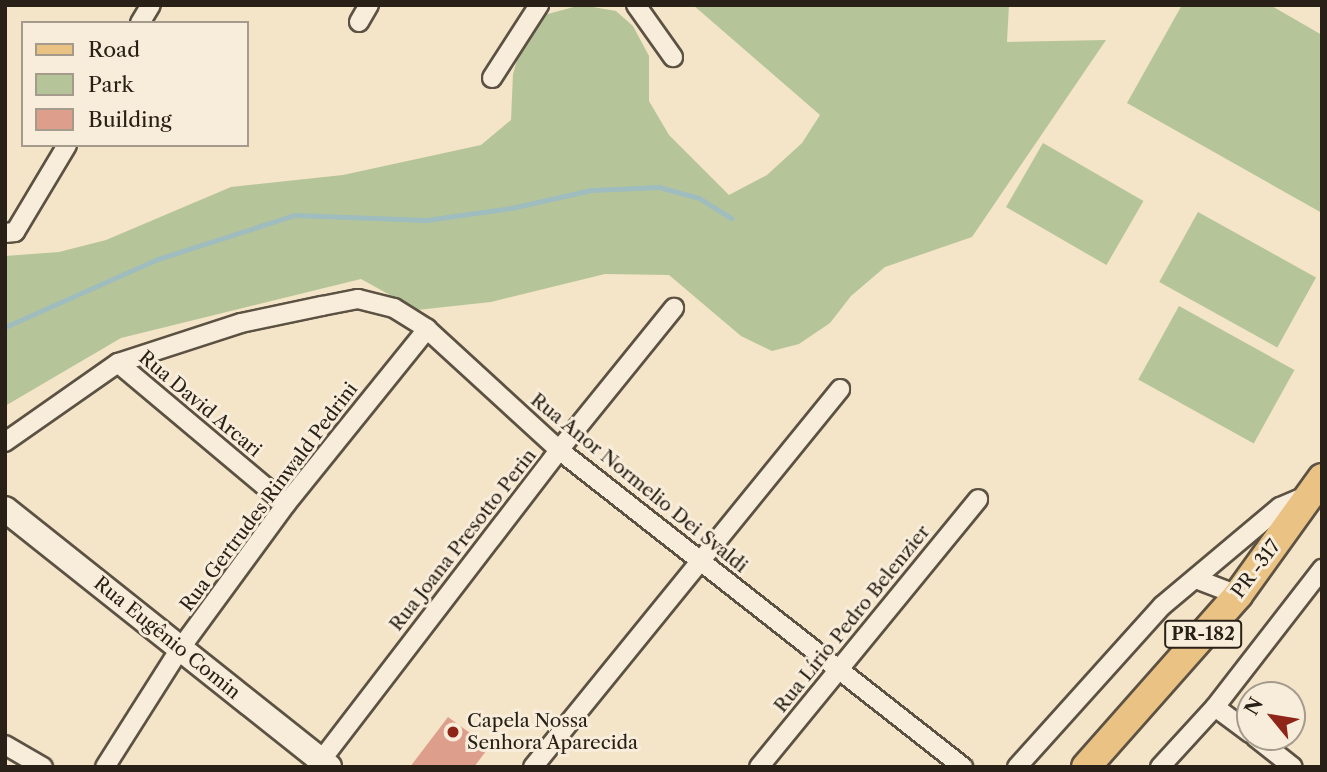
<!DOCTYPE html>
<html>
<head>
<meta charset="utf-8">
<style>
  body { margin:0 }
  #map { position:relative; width:1327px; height:772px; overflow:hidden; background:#f4e4c8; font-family:"Libre Caslon Text",serif }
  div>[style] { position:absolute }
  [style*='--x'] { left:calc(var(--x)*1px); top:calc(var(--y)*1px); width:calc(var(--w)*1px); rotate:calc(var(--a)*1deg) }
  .green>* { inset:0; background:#b6c599; transform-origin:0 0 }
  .stream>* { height:5px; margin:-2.5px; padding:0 2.5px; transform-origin:2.5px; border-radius:2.5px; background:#9fbcbe }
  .building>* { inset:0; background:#de9e8c }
  .roads { filter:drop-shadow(2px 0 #5c5243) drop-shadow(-2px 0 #5c5243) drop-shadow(0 2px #5c5243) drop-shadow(0 -2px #5c5243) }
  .street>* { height:18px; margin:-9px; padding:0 9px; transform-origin:9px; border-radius:9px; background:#f8eddb }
  .secondary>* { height:24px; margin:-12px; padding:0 12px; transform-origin:12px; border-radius:12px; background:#f8eddb }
  .primary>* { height:28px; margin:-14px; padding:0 14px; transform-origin:14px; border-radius:14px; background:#eac284 }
  .dots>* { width:19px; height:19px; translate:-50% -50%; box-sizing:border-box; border:4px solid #f8eddb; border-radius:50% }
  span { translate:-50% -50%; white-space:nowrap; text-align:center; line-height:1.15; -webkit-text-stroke:6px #f8eddb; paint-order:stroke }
  .shield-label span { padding:2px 5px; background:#f8eddb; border:2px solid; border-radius:5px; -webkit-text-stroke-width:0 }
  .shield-label { font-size:18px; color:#292117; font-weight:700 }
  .street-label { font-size:19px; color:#292117 }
  .poi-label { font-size:19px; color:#292117 }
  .left { translate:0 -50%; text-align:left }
  .frame { position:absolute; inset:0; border:7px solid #292117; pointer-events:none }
  .legend { position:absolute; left:21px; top:21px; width:228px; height:126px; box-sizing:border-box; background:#f8eddb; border:2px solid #a59b8d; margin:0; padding:9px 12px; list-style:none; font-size:21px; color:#292117 }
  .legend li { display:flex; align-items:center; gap:14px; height:35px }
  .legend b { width:35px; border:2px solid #a59b8d }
  .north { position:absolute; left:1236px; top:681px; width:70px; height:70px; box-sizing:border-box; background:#f8eddb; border:2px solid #a59b8d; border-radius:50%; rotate:300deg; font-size:19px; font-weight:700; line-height:28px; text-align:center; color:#292117 }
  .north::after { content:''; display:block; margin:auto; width:24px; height:32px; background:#8f2418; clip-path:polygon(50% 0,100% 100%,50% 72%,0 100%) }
</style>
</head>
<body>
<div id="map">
  <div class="green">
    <i style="clip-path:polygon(581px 5px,616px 11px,633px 26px,649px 56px,649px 101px,669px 135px,729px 195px,767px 175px,802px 143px,820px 115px,693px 5px,1009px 5px,1007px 42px,1106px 40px,972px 237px,885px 267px,851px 296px,830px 323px,799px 344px,772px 351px,741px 336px,669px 275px,605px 274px,491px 302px,417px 310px,361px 279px,121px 338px,5px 406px,5px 256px,59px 252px,106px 240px,231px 187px,343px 175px,481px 145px,511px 120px,513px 74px,521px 46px,544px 15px)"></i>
    <i style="clip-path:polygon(1182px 5px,1270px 5px,1322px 35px,1322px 213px,1127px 103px)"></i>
    <i style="left:1043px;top:143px;width:116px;height:74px;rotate:30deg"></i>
    <i style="left:1198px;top:212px;width:135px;height:80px;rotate:29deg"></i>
    <i style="left:1179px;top:306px;width:132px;height:84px;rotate:29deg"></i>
  </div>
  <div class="stream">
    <i style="--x:5;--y:327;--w:167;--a:-24"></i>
    <i style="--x:158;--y:259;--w:143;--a:-17.9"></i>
    <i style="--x:294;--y:215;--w:132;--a:2.2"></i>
    <i style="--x:426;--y:220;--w:86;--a:-8"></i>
    <i style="--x:511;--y:208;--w:82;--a:-12.7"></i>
    <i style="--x:591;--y:190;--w:68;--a:-2.5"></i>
    <i style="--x:659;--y:187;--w:41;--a:15.4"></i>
    <i style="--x:699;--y:198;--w:38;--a:32"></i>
  </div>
  <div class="building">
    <i style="clip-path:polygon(448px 717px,489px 747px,474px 767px,410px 767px)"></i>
  </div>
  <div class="roads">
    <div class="street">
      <i style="--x:636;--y:5;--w:64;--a:54.6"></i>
      <i style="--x:359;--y:22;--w:20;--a:-60"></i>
      <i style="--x:140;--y:23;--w:21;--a:-59"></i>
      <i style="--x:492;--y:78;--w:87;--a:-57.2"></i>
      <i style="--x:5;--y:233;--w:10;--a:-6"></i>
      <i style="--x:15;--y:232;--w:101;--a:-59.1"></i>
      <i style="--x:118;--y:363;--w:219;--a:40"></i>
      <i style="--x:5;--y:442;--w:138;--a:-35"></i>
      <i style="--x:118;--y:363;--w:129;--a:-18"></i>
      <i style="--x:241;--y:323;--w:83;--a:-11.9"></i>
      <i style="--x:322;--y:306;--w:37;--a:-11"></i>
      <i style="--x:358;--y:299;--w:37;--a:14"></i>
      <i style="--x:394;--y:308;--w:39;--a:32"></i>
      <i style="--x:427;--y:329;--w:179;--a:42.5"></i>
      <i style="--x:559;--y:450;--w:514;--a:38.12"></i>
      <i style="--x:1196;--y:579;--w:45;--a:20.9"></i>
      <i style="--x:1215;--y:707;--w:44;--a:36.6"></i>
      <i style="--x:1255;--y:737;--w:48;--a:38.3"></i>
      <i style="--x:5;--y:745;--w:44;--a:30.1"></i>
      <i style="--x:105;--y:767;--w:140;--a:-57.6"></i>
      <i style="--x:180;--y:649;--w:180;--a:-53.8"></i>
      <i style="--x:286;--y:504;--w:225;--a:-51.1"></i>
      <i style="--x:316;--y:767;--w:399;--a:-52.5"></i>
      <i style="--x:559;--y:450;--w:183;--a:-51"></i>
      <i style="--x:533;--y:767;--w:487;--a:-50.9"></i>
      <i style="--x:759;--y:767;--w:346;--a:-50.7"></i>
      <i style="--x:1017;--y:767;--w:217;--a:-48"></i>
      <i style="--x:1162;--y:606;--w:154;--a:-40"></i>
      <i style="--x:1280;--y:507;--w:28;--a:-23"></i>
      <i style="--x:1160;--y:767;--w:81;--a:-47.5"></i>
      <i style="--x:1215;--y:707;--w:175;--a:-52.2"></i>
    </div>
    <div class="secondary">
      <i style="--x:5;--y:509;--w:414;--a:38.5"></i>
    </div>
    <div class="primary">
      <i style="--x:1086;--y:767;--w:230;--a:-48.5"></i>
      <i style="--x:1238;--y:595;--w:144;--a:-54.3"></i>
    </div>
  </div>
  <div class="dots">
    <i style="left:453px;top:732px;background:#8f2418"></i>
  </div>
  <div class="shield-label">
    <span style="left:1203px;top:634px">PR-182</span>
  </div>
  <div class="street-label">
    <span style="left:200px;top:404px;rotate:40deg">Rua David Arcari</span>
    <span style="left:639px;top:483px;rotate:39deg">Rua Anor Normelio Dei Svaldi</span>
    <span style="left:269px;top:497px;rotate:-53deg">Rua Gertrudes Rinwald Pedrini</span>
    <span style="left:463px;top:540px;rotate:-52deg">Rua Joana Presotto Perin</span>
    <span style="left:1256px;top:569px;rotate:-53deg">PR -317</span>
    <span style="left:852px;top:619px;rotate:-51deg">Rua Lírio Pedro Belenzier</span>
    <span style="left:167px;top:638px;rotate:39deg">Rua Eugênio Comin</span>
  </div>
  <div class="poi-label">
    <span class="left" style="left:467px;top:732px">Capela Nossa<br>Senhora Aparecida</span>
  </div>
  <div class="frame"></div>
  <ul class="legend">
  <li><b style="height:9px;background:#eac284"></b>Road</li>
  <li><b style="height:19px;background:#b6c599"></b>Park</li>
  <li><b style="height:19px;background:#de9e8c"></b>Building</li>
  </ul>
  <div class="north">N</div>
</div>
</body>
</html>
